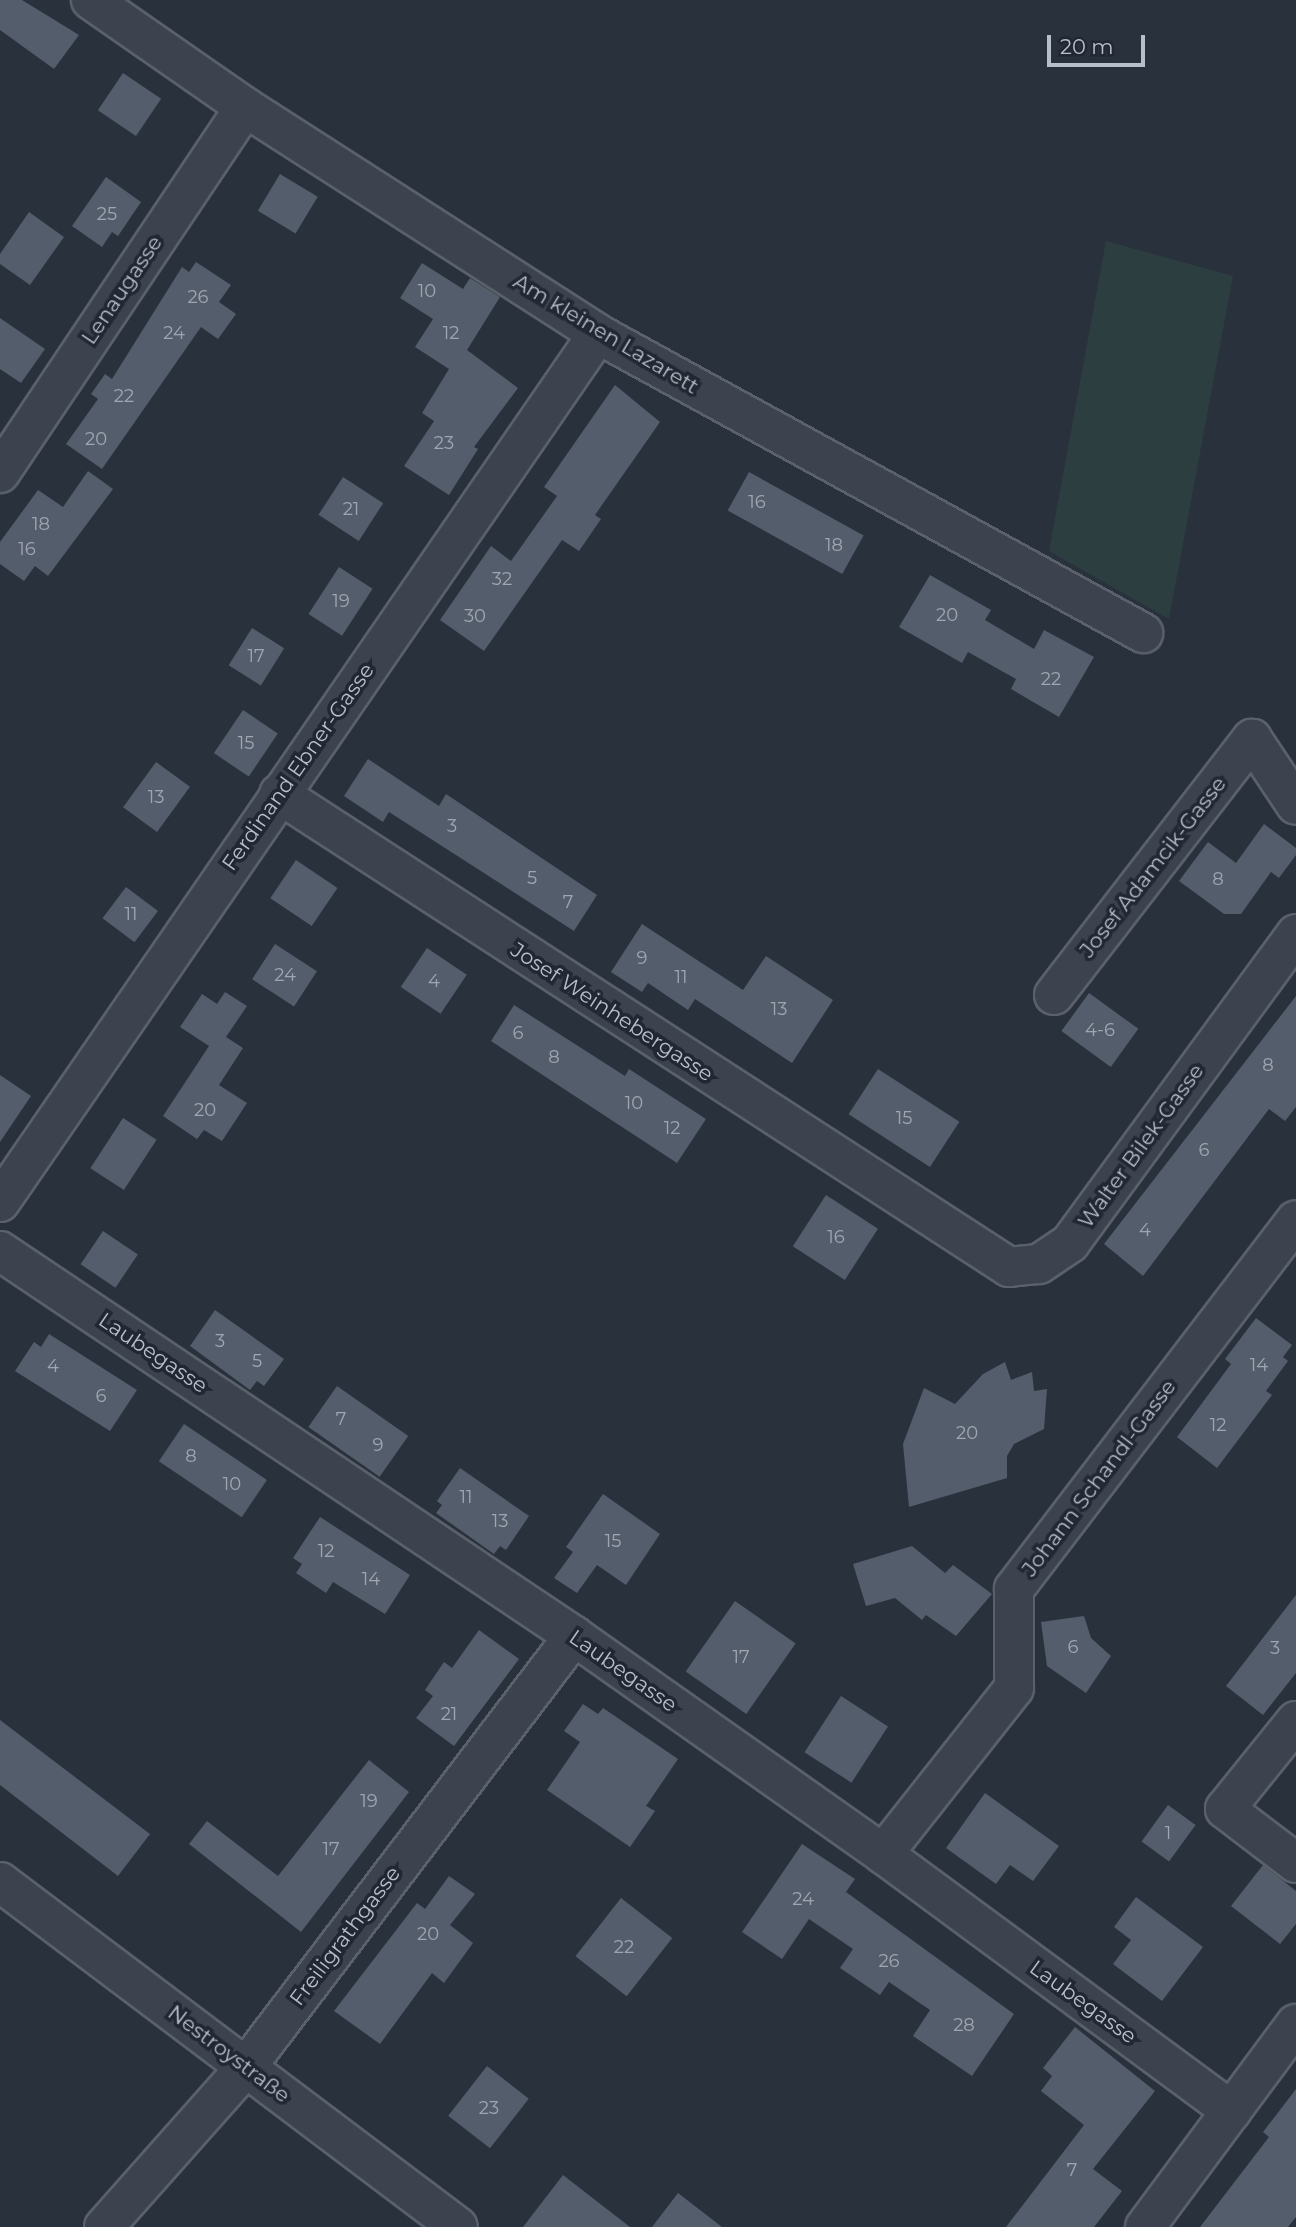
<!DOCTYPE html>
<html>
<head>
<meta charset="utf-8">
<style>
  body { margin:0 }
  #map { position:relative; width:1296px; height:2227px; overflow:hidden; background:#29313d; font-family:Montserrat,sans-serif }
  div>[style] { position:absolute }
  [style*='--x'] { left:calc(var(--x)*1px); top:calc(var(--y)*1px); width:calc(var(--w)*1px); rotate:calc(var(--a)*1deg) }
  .green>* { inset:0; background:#2c3e3f }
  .building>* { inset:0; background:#545d6b; transform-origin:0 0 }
  .roads { filter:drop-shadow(2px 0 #5a616b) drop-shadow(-2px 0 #5a616b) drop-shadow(0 2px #5a616b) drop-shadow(0 -2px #5a616b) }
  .minor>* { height:38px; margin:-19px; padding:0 19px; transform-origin:19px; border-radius:19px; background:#3c434e }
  span { translate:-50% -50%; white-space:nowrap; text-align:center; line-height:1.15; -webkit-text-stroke:7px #212833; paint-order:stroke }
  .number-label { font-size:18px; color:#a0a6b1 }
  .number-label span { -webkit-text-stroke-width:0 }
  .street-label { font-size:21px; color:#b9bfc8 }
  .scale { position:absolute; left:1047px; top:35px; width:98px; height:32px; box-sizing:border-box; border:4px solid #b9bfc8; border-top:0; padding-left:9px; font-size:21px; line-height:24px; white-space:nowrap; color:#b9bfc8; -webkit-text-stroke:5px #212833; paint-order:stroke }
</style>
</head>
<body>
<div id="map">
  <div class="green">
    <i style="clip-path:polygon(1106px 241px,1233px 276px,1169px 619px,1049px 551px)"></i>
  </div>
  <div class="building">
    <i style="clip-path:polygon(0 0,22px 0,79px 35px,54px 69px,0 30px)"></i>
    <i style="left:123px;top:73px;width:46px;height:45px;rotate:34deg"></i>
    <i style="left:280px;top:174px;width:44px;height:43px;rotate:31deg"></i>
    <i style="clip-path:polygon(106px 177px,141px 202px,118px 236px,112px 232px,102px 247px,72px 226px)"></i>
    <i style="clip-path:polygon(29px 212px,64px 237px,30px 285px,0 264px,0 254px)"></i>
    <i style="clip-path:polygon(196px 262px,231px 285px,219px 302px,236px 314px,218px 339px,201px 327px,102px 469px,66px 444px,98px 399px,91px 394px,105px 374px,112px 379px,182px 267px,189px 272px)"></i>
    <i style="clip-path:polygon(422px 263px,463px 289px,470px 278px,500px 297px,467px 350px,518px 388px,474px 447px,478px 449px,449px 495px,404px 466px,434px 421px,422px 413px,449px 369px,415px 347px,433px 319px,400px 298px)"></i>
    <i style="clip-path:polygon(0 318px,45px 349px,21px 383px,0 369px)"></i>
    <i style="clip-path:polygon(615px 385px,660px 422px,595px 515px,601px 519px,579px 551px,562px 540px,484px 651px,440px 620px,491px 546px,511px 561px,557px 496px,544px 487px)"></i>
    <i style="clip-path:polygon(88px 471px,113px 489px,48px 576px,35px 566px,24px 581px,0 564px,0 542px,38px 490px,63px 507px)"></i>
    <i style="left:749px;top:472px;width:131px;height:44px;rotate:29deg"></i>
    <i style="left:343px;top:477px;width:48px;height:45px;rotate:33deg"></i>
    <i style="left:339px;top:567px;width:40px;height:56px;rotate:33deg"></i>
    <i style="clip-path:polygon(930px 575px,991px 610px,985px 620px,1034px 649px,1044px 630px,1094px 657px,1059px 717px,1011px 689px,1016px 679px,968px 652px,962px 663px,899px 627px)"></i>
    <i style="left:252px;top:628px;width:38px;height:44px;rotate:32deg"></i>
    <i style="left:243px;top:710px;width:42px;height:52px;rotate:34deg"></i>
    <i style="clip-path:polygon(368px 759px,439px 806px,446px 794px,597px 895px,574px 931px,389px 812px,383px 822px,344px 796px)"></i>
    <i style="left:156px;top:762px;width:42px;height:56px;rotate:36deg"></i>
    <i style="clip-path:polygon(1264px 824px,1296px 848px,1296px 855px,1279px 878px,1271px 872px,1241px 914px,1224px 914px,1179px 881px,1208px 842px,1236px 863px)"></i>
    <i style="left:296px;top:860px;width:50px;height:46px;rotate:34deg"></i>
    <i style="left:126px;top:887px;width:40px;height:39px;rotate:37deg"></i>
    <i style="clip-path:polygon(642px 924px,743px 990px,766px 956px,833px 1000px,792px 1063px,695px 999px,688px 1010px,648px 983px,642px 992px,611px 972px)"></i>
    <i style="left:275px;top:944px;width:50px;height:42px;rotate:33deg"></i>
    <i style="left:427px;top:948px;width:48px;height:47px;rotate:34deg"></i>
    <i style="clip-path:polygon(225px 992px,247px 1006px,226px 1037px,243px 1048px,219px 1085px,247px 1103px,222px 1141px,204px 1130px,197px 1139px,163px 1116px,209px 1046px,180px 1027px,202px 994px,217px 1004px)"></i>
    <i style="left:1089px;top:993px;width:61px;height:47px;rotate:36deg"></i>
    <i style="clip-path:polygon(1296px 996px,1296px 1107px,1285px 1121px,1269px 1109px,1143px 1276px,1104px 1244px)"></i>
    <i style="clip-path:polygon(514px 1005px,625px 1076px,629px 1069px,706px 1119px,677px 1163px,491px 1041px)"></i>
    <i style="left:878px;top:1069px;width:97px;height:54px;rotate:33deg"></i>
    <i style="clip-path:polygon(0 1075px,31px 1096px,0 1142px)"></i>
    <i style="left:123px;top:1118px;width:40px;height:60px;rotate:33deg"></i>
    <i style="left:826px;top:1195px;width:62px;height:61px;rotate:33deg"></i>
    <i style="left:103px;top:1231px;width:42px;height:40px;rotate:34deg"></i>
    <i style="clip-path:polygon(215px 1310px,284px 1359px,264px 1386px,257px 1381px,250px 1390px,190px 1346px)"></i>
    <i style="clip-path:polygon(1256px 1318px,1292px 1345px,1283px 1357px,1288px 1361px,1266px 1391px,1272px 1395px,1217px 1468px,1177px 1437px,1231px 1364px,1225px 1359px)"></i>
    <i style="clip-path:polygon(49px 1334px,137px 1390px,110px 1431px,15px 1371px,34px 1342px,41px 1347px)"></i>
    <i style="clip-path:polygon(1005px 1362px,1011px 1380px,1032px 1372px,1034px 1391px,1047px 1389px,1044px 1429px,1014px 1444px,1007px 1456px,1007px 1478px,909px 1507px,903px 1444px,924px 1388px,955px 1404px,983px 1374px)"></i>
    <i style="left:337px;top:1386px;width:87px;height:50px;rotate:35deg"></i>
    <i style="left:184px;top:1424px;width:100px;height:45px;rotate:34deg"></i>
    <i style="clip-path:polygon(460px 1468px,529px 1516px,506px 1550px,500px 1546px,494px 1554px,436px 1513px,442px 1505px,437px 1501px)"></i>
    <i style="clip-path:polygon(603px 1494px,660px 1534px,626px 1585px,597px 1565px,577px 1593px,554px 1578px,573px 1552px,566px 1547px)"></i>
    <i style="clip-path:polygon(320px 1517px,410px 1575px,385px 1614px,333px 1582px,326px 1593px,296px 1573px,302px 1564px,293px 1558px)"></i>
    <i style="clip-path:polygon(912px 1546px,945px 1573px,953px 1565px,992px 1594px,956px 1636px,926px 1615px,922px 1620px,895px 1598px,866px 1606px,853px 1564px)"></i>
    <i style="clip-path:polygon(1296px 1595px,1296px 1673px,1263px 1715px,1226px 1686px)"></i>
    <i style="left:735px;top:1601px;width:74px;height:86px;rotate:35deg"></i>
    <i style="clip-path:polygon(1084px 1616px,1091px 1638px,1111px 1656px,1086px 1693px,1047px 1666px,1041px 1622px)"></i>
    <i style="clip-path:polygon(479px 1630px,519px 1659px,454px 1746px,416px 1718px,433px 1696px,425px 1690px,444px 1662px,452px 1668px)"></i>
    <i style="left:841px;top:1696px;width:56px;height:67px;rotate:33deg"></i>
    <i style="clip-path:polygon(583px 1704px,598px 1714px,603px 1708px,678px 1759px,646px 1806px,655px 1811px,630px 1847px,547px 1790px,580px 1742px,564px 1731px)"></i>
    <i style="clip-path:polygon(0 1720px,150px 1834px,118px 1876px,0 1785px)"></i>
    <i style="clip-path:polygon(369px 1760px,409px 1792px,301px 1932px,189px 1844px,207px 1821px,278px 1876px)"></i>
    <i style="clip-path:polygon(985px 1793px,1059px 1846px,1033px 1881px,1010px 1865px,996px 1884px,946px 1848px)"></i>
    <i style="left:1168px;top:1805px;width:34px;height:45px;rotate:36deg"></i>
    <i style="clip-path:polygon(802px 1844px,855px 1879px,846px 1892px,1014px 2014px,972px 2076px,913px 2036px,930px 2010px,889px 1982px,880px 1995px,840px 1968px,853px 1949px,809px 1919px,782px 1959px,742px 1932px)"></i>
    <i style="clip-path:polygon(1263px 1865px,1296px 1891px,1296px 1924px,1280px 1944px,1231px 1906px)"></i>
    <i style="clip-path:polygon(449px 1876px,475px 1894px,450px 1925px,473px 1943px,444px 1983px,432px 1973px,380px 2044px,334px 2011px,417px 1903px,425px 1909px)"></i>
    <i style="clip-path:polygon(1136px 1897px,1203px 1947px,1162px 2001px,1113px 1964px,1131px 1940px,1114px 1927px)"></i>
    <i style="left:621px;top:1898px;width:65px;height:74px;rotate:38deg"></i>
    <i style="clip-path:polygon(1075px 2027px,1155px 2091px,1093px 2169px,1122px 2191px,1094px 2227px,1006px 2227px,1084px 2125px,1041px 2091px,1052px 2076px,1043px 2068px)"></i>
    <i style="left:487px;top:2066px;width:53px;height:63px;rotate:38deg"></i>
    <i style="clip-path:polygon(1296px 2089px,1296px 2217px,1288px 2227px,1200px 2227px,1269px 2137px,1263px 2132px)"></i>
    <i style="clip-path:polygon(563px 2175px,630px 2227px,523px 2227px)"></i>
    <i style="clip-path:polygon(678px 2193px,722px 2227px,652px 2227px)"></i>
  </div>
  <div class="roads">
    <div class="minor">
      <i style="--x:91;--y:0;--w:188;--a:34.8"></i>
      <i style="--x:245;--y:107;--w:420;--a:32.7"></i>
      <i style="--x:598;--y:334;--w:622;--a:28.75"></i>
      <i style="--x:0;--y:473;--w:440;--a:-56.2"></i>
      <i style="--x:279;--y:794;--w:870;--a:32.94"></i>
      <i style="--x:1009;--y:1267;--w:30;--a:-6"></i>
      <i style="--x:1039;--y:1264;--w:37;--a:-34"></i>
      <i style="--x:1070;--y:1243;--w:383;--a:-53.8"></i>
      <i style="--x:1054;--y:995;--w:324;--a:-52.3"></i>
      <i style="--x:1252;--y:739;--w:79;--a:56.3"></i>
      <i style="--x:0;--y:1202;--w:1054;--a:-55.44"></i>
      <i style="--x:0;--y:1251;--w:691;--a:33.85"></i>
      <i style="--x:574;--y:1636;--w:378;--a:35.2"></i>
      <i style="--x:883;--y:1854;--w:433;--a:36.4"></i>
      <i style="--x:1296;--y:1721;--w:113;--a:128.9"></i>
      <i style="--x:1225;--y:1809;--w:89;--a:37.3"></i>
      <i style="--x:883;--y:1854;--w:211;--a:-51.7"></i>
      <i style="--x:1014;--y:1688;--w:99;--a:-90"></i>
      <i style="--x:1014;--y:1589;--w:464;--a:-52.6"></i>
      <i style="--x:0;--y:1882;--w:573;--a:36.99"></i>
      <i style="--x:104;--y:2227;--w:214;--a:-48.4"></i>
      <i style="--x:246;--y:2067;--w:542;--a:-52.73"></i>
      <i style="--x:1145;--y:2227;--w:253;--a:-53.4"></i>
    </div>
  </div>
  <div class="number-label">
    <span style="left:107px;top:214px">25</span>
    <span style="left:427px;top:291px">10</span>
    <span style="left:198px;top:297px">26</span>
    <span style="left:174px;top:333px">24</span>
    <span style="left:451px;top:333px">12</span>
    <span style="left:124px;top:396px">22</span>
    <span style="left:96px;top:439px">20</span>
    <span style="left:444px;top:443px">23</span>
    <span style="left:757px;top:502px">16</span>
    <span style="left:351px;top:509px">21</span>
    <span style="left:41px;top:524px">18</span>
    <span style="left:834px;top:545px">18</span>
    <span style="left:27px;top:549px">16</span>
    <span style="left:502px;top:579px">32</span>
    <span style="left:341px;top:601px">19</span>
    <span style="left:947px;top:615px">20</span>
    <span style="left:475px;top:616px">30</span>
    <span style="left:256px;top:656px">17</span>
    <span style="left:1051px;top:679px">22</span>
    <span style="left:246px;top:743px">15</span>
    <span style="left:156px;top:797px">13</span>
    <span style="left:452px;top:826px">3</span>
    <span style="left:532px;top:878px">5</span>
    <span style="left:1218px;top:879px">8</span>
    <span style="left:568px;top:902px">7</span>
    <span style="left:131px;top:914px">11</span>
    <span style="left:642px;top:958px">9</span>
    <span style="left:285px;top:975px">24</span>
    <span style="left:681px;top:977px">11</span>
    <span style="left:434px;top:981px">4</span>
    <span style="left:779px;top:1009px">13</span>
    <span style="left:1100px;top:1030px">4-6</span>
    <span style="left:518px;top:1033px">6</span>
    <span style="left:554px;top:1057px">8</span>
    <span style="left:1268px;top:1065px">8</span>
    <span style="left:634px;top:1103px">10</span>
    <span style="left:205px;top:1110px">20</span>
    <span style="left:904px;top:1118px">15</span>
    <span style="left:672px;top:1128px">12</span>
    <span style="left:1204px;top:1150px">6</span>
    <span style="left:1145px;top:1230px">4</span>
    <span style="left:836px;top:1237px">16</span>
    <span style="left:220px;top:1341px">3</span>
    <span style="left:257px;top:1361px">5</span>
    <span style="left:1259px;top:1365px">14</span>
    <span style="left:53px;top:1366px">4</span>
    <span style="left:101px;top:1396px">6</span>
    <span style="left:341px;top:1419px">7</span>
    <span style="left:1218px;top:1425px">12</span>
    <span style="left:967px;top:1433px">20</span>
    <span style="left:378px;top:1445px">9</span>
    <span style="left:191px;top:1456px">8</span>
    <span style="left:232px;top:1484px">10</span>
    <span style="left:466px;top:1497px">11</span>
    <span style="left:500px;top:1521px">13</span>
    <span style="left:613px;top:1541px">15</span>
    <span style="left:326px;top:1551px">12</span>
    <span style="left:371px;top:1579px">14</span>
    <span style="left:1073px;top:1647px">6</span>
    <span style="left:1275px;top:1648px">3</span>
    <span style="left:741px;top:1657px">17</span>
    <span style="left:449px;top:1714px">21</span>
    <span style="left:369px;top:1801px">19</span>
    <span style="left:1168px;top:1833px">1</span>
    <span style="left:331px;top:1849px">17</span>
    <span style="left:803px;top:1899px">24</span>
    <span style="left:428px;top:1934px">20</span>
    <span style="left:624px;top:1947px">22</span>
    <span style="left:889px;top:1961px">26</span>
    <span style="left:964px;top:2025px">28</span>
    <span style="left:489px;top:2108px">23</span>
    <span style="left:1072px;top:2170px">7</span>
  </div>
  <div class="street-label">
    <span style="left:122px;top:290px;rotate:-56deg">Lenaugasse</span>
    <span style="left:606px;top:334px;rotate:31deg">Am kleinen Lazarett</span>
    <span style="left:298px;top:767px;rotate:-55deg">Ferdinand Ebner-Gasse</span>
    <span style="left:1153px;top:867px;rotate:-52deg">Josef Adamcik-Gasse</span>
    <span style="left:612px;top:1012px;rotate:33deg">Josef Weinhebergasse</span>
    <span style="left:1141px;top:1146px;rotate:-54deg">Walter Bilek-Gasse</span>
    <span style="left:153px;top:1353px;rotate:34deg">Laubegasse</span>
    <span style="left:1099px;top:1478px;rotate:-53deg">Johann Schandl-Gasse</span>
    <span style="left:623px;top:1671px;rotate:35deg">Laubegasse</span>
    <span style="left:345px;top:1936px;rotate:-53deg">Freiligrathgasse</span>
    <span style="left:1083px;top:2002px;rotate:36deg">Laubegasse</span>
    <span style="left:229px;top:2054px;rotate:37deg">Nestroystraße</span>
  </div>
  <div class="scale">20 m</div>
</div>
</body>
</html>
